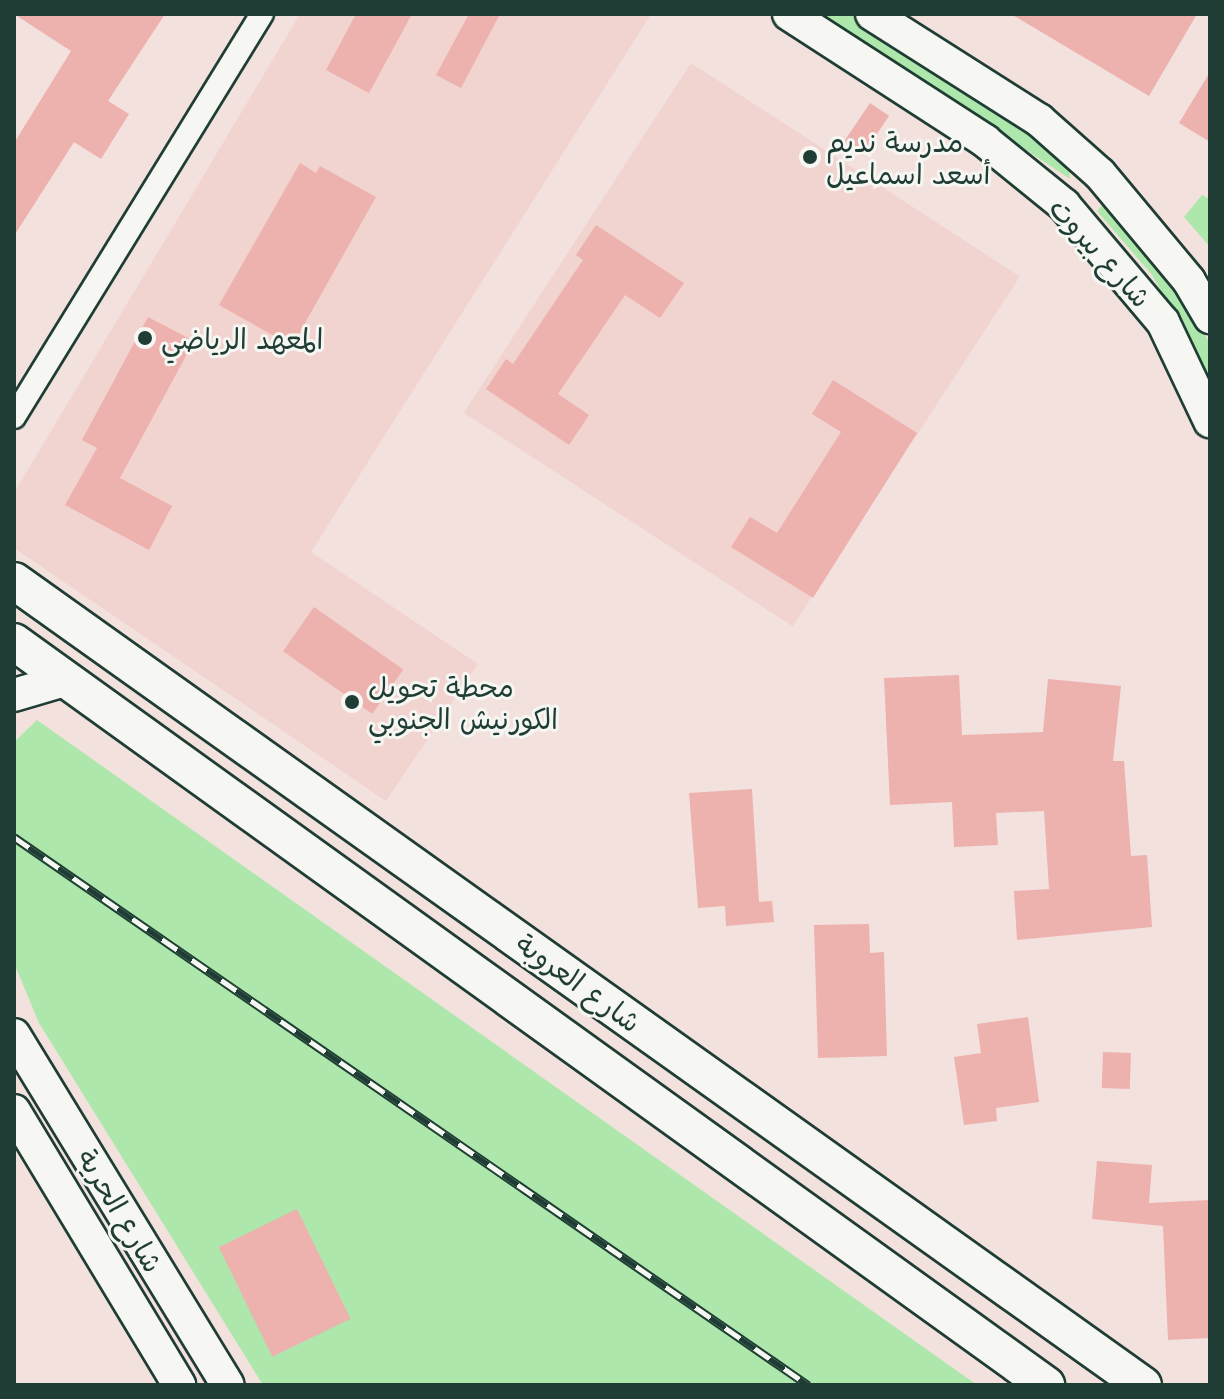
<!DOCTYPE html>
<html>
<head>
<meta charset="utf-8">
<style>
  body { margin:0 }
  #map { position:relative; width:1224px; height:1399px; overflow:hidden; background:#f3e1de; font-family:"Playpen Sans","Playpen Sans Arabic",sans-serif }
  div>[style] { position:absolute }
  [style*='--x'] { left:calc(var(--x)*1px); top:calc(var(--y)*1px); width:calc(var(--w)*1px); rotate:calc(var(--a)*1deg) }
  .built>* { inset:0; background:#f1d3d0; transform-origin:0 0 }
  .green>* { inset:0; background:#aee7ab }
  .building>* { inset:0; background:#edb1ae; transform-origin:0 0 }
  .roads { filter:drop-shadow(2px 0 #1f3d34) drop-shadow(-2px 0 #1f3d34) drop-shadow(0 2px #1f3d34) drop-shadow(0 -2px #1f3d34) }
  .street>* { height:22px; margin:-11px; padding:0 11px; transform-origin:11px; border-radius:11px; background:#f6f6f2 }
  .secondary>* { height:32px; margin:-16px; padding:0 16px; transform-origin:16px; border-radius:16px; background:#f6f6f2 }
  .primary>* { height:36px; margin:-18px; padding:0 18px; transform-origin:18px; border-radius:18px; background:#f6f6f2 }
  .rail>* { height:9px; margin-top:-4.5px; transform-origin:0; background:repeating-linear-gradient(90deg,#f6f6f2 0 18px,#1f3d34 0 36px); box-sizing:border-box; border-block:2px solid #1f3d34 }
  .dots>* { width:22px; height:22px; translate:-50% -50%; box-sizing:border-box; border:4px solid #f6f6f2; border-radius:50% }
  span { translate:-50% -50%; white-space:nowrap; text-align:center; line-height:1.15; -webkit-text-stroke:6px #f6f6f2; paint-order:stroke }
  .poi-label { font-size:28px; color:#1f3d34 }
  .left { translate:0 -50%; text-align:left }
  .street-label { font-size:28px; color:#1f3d34 }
  .frame { position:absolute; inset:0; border:16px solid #1f3d34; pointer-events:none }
</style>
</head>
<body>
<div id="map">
  <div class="built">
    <i style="clip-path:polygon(300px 14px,651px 14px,311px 552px,478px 664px,386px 801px,14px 548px,14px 493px)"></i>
    <i style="left:691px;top:63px;width:392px;height:417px;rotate:33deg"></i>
  </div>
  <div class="green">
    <i style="clip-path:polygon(821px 14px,850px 14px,1003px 112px,1069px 164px,1070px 179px)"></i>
    <i style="clip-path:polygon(1202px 195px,1210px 199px,1210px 247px,1184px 217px)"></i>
    <i style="clip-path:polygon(1106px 201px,1190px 310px,1210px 344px,1210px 379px,1152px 275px,1097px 211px)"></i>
    <i style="clip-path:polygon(37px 720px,977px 1385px,263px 1385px,39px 1023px,14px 963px,14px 742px)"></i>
  </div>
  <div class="building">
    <i style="clip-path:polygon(14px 14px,165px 14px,108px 101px,129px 114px,101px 159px,74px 142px,14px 236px,14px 143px,71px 51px)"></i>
    <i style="clip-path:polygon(356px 14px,412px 14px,369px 93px,326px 70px)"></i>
    <i style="clip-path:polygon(469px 14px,500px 14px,461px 88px,436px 75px)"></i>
    <i style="clip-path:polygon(1011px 14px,1197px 14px,1149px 96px)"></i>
    <i style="clip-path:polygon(1210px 72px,1210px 142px,1179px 123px)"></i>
    <i style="left:870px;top:103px;width:23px;height:48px;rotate:34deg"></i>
    <i style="clip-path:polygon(300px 163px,316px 173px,320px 166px,376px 197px,292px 346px,219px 305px)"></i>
    <i style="clip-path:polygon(596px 225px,684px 283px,660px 318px,625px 295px,558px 394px,589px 415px,569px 445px,486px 389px,506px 359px,513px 364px,583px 260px,576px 255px)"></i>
    <i style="clip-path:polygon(148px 317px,194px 341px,120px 478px,172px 506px,149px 550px,65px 505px,97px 448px,82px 440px)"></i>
    <i style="clip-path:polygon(833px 380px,917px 433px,813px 598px,731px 547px,750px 517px,777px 533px,841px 432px,812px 414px)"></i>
    <i style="left:314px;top:607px;width:109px;height:54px;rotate:35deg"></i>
    <i style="clip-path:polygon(959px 675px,962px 735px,1043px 732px,1048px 679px,1121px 686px,1113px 761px,1124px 761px,1131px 856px,1147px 855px,1152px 927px,1017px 940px,1014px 891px,1049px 889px,1044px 811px,996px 813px,998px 845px,954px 847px,952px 802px,890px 805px,884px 678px)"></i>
    <i style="clip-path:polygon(752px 789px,759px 902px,772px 901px,774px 922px,726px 926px,725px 906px,698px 908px,689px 793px)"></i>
    <i style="clip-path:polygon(869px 924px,870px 953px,884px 952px,887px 1056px,818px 1058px,814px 925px)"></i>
    <i style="clip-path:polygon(1028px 1017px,1039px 1102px,996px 1108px,997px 1121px,964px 1125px,954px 1057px,981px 1053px,977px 1024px)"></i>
    <i style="left:1103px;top:1052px;width:28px;height:36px;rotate:2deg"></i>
    <i style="clip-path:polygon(1097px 1161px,1152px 1165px,1149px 1203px,1210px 1200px,1210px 1338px,1168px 1340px,1163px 1226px,1092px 1219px)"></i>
    <i style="left:297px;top:1209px;width:122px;height:87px;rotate:64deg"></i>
  </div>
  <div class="roads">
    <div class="street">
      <i style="--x:14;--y:417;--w:473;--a:-58.4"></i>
    </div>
    <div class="secondary">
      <i style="--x:789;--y:14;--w:234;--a:32.9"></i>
      <i style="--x:985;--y:141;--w:102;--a:39"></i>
      <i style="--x:1064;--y:205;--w:153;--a:49.8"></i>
      <i style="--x:1163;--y:322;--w:110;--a:64.6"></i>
      <i style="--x:872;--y:14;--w:198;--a:32.4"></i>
      <i style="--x:1039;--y:120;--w:81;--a:41.5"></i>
      <i style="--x:1100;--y:174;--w:139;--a:50.2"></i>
      <i style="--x:1189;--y:281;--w:42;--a:59.7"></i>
      <i style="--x:14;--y:695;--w:53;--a:-16.4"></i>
      <i style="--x:14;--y:1035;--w:410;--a:58.6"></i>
      <i style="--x:14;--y:1111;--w:320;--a:58.9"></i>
    </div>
    <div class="primary">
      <i style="--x:14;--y:581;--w:1386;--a:35.46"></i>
      <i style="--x:14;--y:642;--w:1272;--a:35.75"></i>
    </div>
  </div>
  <div class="rail">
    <i style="--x:14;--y:837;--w:965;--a:34.61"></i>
  </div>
  <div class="dots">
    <i style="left:810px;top:157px;background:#1f3d34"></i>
    <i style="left:145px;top:338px;background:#1f3d34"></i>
    <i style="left:352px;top:702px;background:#1f3d34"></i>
  </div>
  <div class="poi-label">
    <span class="left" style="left:826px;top:157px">مدرسة نديم<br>أسعد اسماعيل</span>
    <span class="left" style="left:161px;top:338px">المعهد الرياضي</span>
    <span class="left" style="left:368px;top:702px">محطة تحويل<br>الكورنيش الجنوبي</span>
  </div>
  <div class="street-label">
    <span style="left:1101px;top:252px;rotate:48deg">شارع بيروت</span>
    <span style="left:579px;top:982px;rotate:36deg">شارع العروبة</span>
    <span style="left:121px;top:1210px;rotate:59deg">شارع الحرية</span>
  </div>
  <div class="frame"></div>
</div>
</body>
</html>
